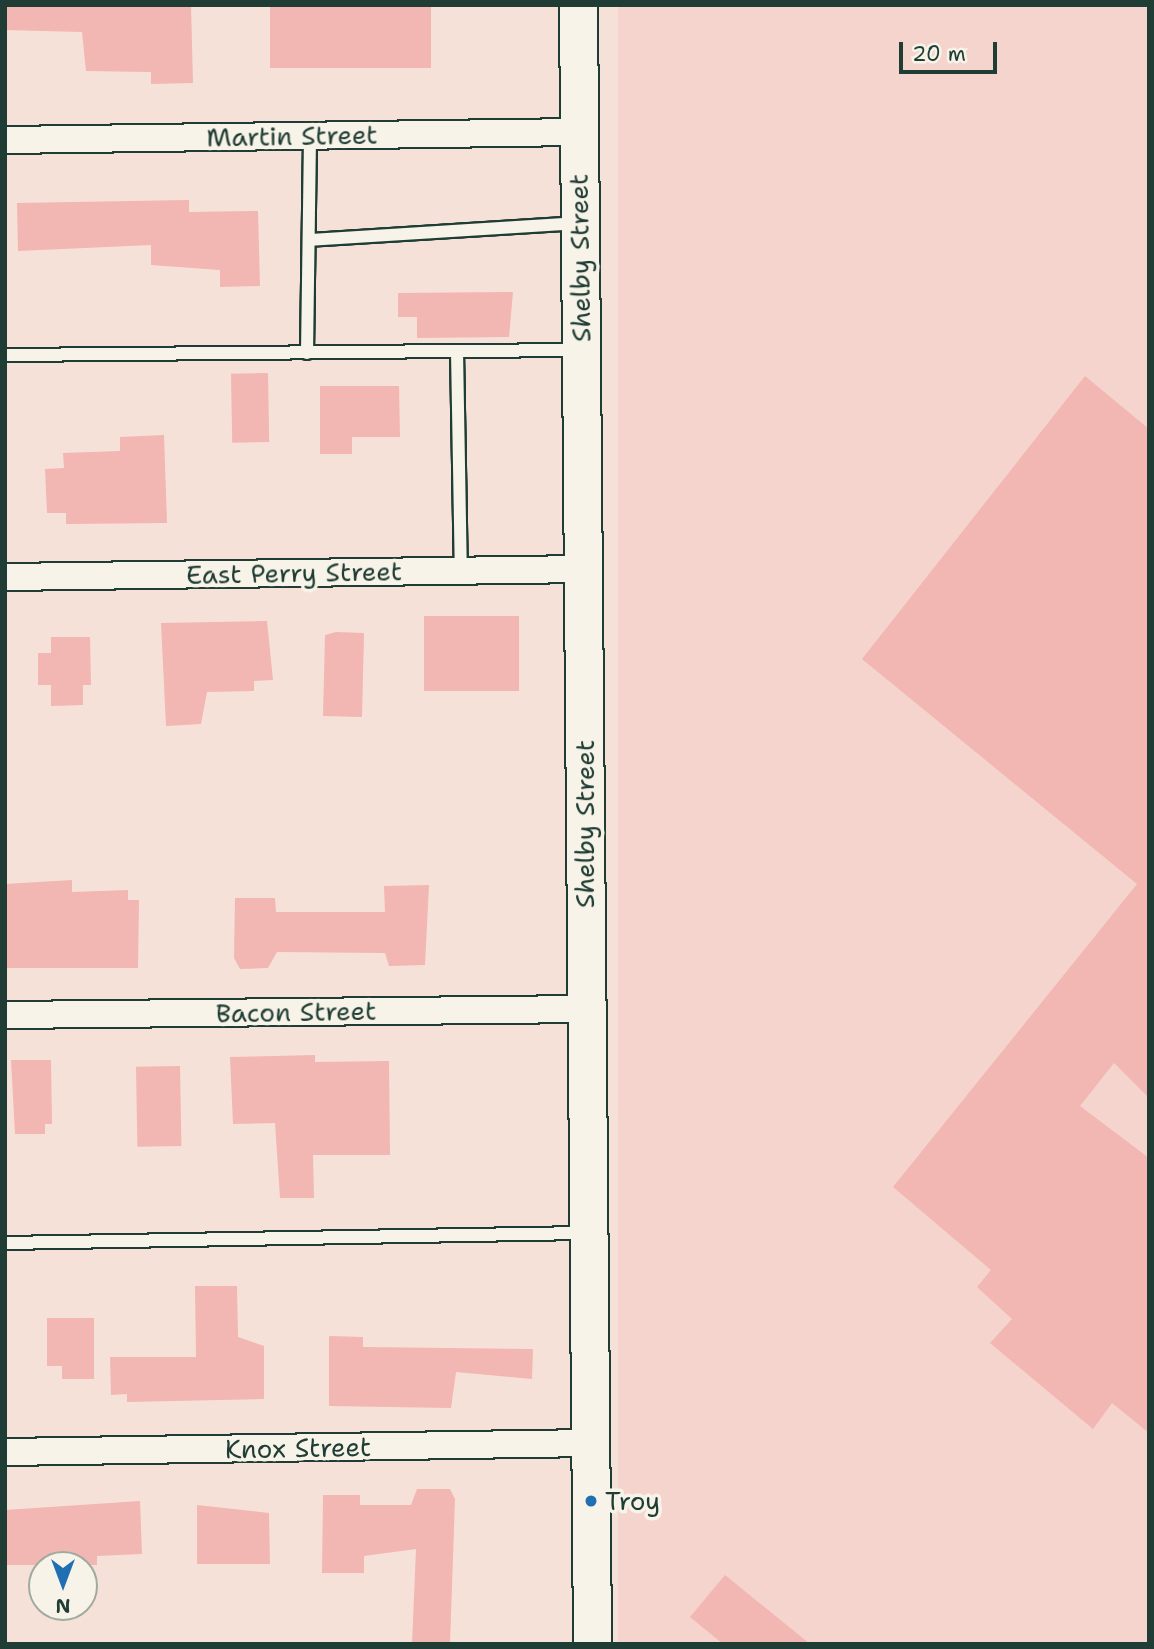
<!DOCTYPE html>
<html>
<head>
<meta charset="utf-8">
<style>
  body { margin:0 }
  #map { position:relative; width:1154px; height:1649px; overflow:hidden; background:#f6e1d8; font-family:"Shantell Sans",sans-serif }
  div>[style] { position:absolute }
  [style*='--x'] { left:calc(var(--x)*1px); top:calc(var(--y)*1px); width:calc(var(--w)*1px); rotate:calc(var(--a)*1deg) }
  .built>* { inset:0; background:#f5d4cd; transform-origin:0 0 }
  .building>* { inset:0; background:#f2b6b3; transform-origin:0 0 }
  .roads { filter:drop-shadow(2px 0 #1f3d34) drop-shadow(-2px 0 #1f3d34) drop-shadow(0 2px #1f3d34) drop-shadow(0 -2px #1f3d34) }
  .service>* { height:12px; margin:-6px; padding:0 6px; transform-origin:6px; border-radius:6px; background:#f7f3e8 }
  .minor>* { height:26px; margin:-13px; padding:0 13px; transform-origin:13px; border-radius:13px; background:#f7f3e8 }
  .secondary>* { height:37px; margin:-18.5px; padding:0 18.5px; transform-origin:18.5px; border-radius:18.5px; background:#f7f3e8 }
  .dots>* { width:19px; height:19px; translate:-50% -50%; box-sizing:border-box; border:4px solid #f7f3e8; border-radius:50% }
  span { translate:-50% -50%; white-space:nowrap; text-align:center; line-height:1.15; -webkit-text-stroke:7px #f7f3e8; paint-order:stroke }
  .street-label { font-size:26px; color:#1f3d34 }
  .poi-label { font-size:26px; color:#1f3d34 }
  .left { translate:0 -50%; text-align:left }
  .frame { position:absolute; inset:0; border:7px solid #1f3d34; pointer-events:none }
  .north { position:absolute; left:28px; top:1551px; width:70px; height:70px; box-sizing:border-box; background:#f7f3e8; border:2px solid #a1aaa0; border-radius:50%; rotate:180deg; font-size:19px; font-weight:700; line-height:28px; text-align:center; color:#1f3d34 }
  .north::after { content:''; display:block; margin:auto; width:24px; height:32px; background:#1f6fb2; clip-path:polygon(50% 0,100% 100%,50% 72%,0 100%) }
  .scale { position:absolute; left:899px; top:42px; width:98px; height:32px; box-sizing:border-box; border:4px solid #1f3d34; border-top:0; padding-left:9px; font-size:21px; line-height:24px; white-space:nowrap; color:#1f3d34; -webkit-text-stroke:5px #f7f3e8; paint-order:stroke }
</style>
</head>
<body>
<div id="map">
  <div class="built">
    <i style="left:618px;top:5px;width:531px;height:1639px"></i>
  </div>
  <div class="building">
    <i style="clip-path:polygon(5px 5px,191px 5px,193px 83px,151px 84px,151px 72px,86px 71px,82px 32px,5px 30px)"></i>
    <i style="left:270px;top:5px;width:161px;height:63px"></i>
    <i style="clip-path:polygon(189px 200px,189px 212px,258px 211px,260px 286px,220px 287px,220px 270px,151px 265px,151px 245px,18px 251px,17px 203px)"></i>
    <i style="clip-path:polygon(507px 292px,513px 292px,509px 337px,417px 338px,417px 317px,398px 317px,398px 293px)"></i>
    <i style="left:268px;top:373px;width:69px;height:37px;rotate:89deg"></i>
    <i style="clip-path:polygon(1085px 376px,1149px 429px,1149px 1098px,1114px 1063px,1080px 1106px,1149px 1158px,1149px 1433px,1112px 1403px,1093px 1429px,990px 1343px,1012px 1319px,977px 1287px,991px 1270px,893px 1187px,1137px 884px,862px 659px)"></i>
    <i style="clip-path:polygon(320px 386px,399px 386px,400px 437px,352px 437px,352px 454px,320px 454px)"></i>
    <i style="clip-path:polygon(164px 435px,167px 523px,66px 524px,66px 513px,47px 513px,45px 469px,64px 468px,63px 453px,120px 451px,120px 437px)"></i>
    <i style="left:519px;top:616px;width:75px;height:95px;rotate:90deg"></i>
    <i style="clip-path:polygon(267px 621px,273px 680px,254px 681px,254px 691px,207px 692px,201px 724px,166px 726px,161px 623px)"></i>
    <i style="clip-path:polygon(336px 632px,364px 633px,362px 717px,323px 716px,325px 635px)"></i>
    <i style="clip-path:polygon(51px 637px,90px 637px,91px 685px,83px 685px,83px 705px,51px 706px,51px 685px,38px 685px,38px 653px,51px 653px)"></i>
    <i style="clip-path:polygon(72px 880px,72px 892px,128px 890px,128px 900px,139px 900px,138px 968px,5px 968px,5px 884px)"></i>
    <i style="clip-path:polygon(429px 885px,425px 965px,389px 966px,385px 953px,277px 952px,268px 968px,240px 969px,234px 958px,235px 898px,275px 898px,276px 912px,385px 912px,384px 886px)"></i>
    <i style="clip-path:polygon(315px 1055px,315px 1062px,389px 1061px,390px 1155px,313px 1155px,314px 1198px,280px 1198px,275px 1123px,233px 1124px,230px 1057px)"></i>
    <i style="clip-path:polygon(11px 1060px,51px 1060px,52px 1124px,45px 1124px,45px 1134px,15px 1134px)"></i>
    <i style="left:180px;top:1066px;width:80px;height:44px;rotate:89deg"></i>
    <i style="clip-path:polygon(195px 1286px,237px 1286px,238px 1337px,264px 1346px,264px 1399px,127px 1402px,127px 1394px,111px 1395px,110px 1357px,196px 1357px)"></i>
    <i style="clip-path:polygon(47px 1318px,94px 1318px,94px 1379px,62px 1379px,62px 1366px,47px 1366px)"></i>
    <i style="clip-path:polygon(329px 1336px,363px 1337px,363px 1347px,533px 1349px,532px 1379px,456px 1372px,451px 1408px,329px 1406px)"></i>
    <i style="clip-path:polygon(417px 1489px,450px 1489px,455px 1499px,450px 1644px,412px 1644px,416px 1549px,364px 1556px,364px 1573px,322px 1573px,323px 1495px,360px 1495px,360px 1505px,411px 1505px)"></i>
    <i style="clip-path:polygon(140px 1501px,142px 1554px,97px 1556px,97px 1565px,5px 1565px,5px 1510px)"></i>
    <i style="clip-path:polygon(197px 1505px,269px 1513px,270px 1564px,197px 1564px)"></i>
    <i style="clip-path:polygon(725px 1575px,810px 1644px,723px 1644px,690px 1617px)"></i>
  </div>
  <div class="roads">
    <div class="service">
      <i style="--x:309;--y:240;--w:269;--a:-3.6"></i>
      <i style="--x:457;--y:351;--w:219;--a:89"></i>
      <i style="--x:307;--y:353;--w:218;--a:-89.2"></i>
      <i style="--x:5;--y:355;--w:572;--a:-0.5"></i>
      <i style="--x:5;--y:1243;--w:580;--a:-0.99"></i>
    </div>
    <div class="minor">
      <i style="--x:5;--y:140;--w:574;--a:-0.8"></i>
      <i style="--x:5;--y:577;--w:578;--a:-0.79"></i>
      <i style="--x:5;--y:1015;--w:582;--a:-0.59"></i>
      <i style="--x:5;--y:1452;--w:586;--a:-0.88"></i>
    </div>
    <div class="secondary">
      <i style="--x:578;--y:5;--w:1639;--a:89.51"></i>
    </div>
  </div>
  <div class="dots">
    <i style="left:591px;top:1501px;background:#1f6fb2"></i>
  </div>
  <div class="street-label">
    <span style="left:292px;top:136px;rotate:-1deg">Martin Street</span>
    <span style="left:580px;top:258px;rotate:-91deg">Shelby Street</span>
    <span style="left:294px;top:573px;rotate:-1deg">East Perry Street</span>
    <span style="left:585px;top:824px;rotate:-90deg">Shelby Street</span>
    <span style="left:296px;top:1012px;rotate:-1deg">Bacon Street</span>
    <span style="left:298px;top:1448px;rotate:-1deg">Knox Street</span>
  </div>
  <div class="poi-label">
    <span class="left" style="left:605px;top:1501px">Troy</span>
  </div>
  <div class="frame"></div>
  <div class="north">N</div>
  <div class="scale">20 m</div>
</div>
</body>
</html>
